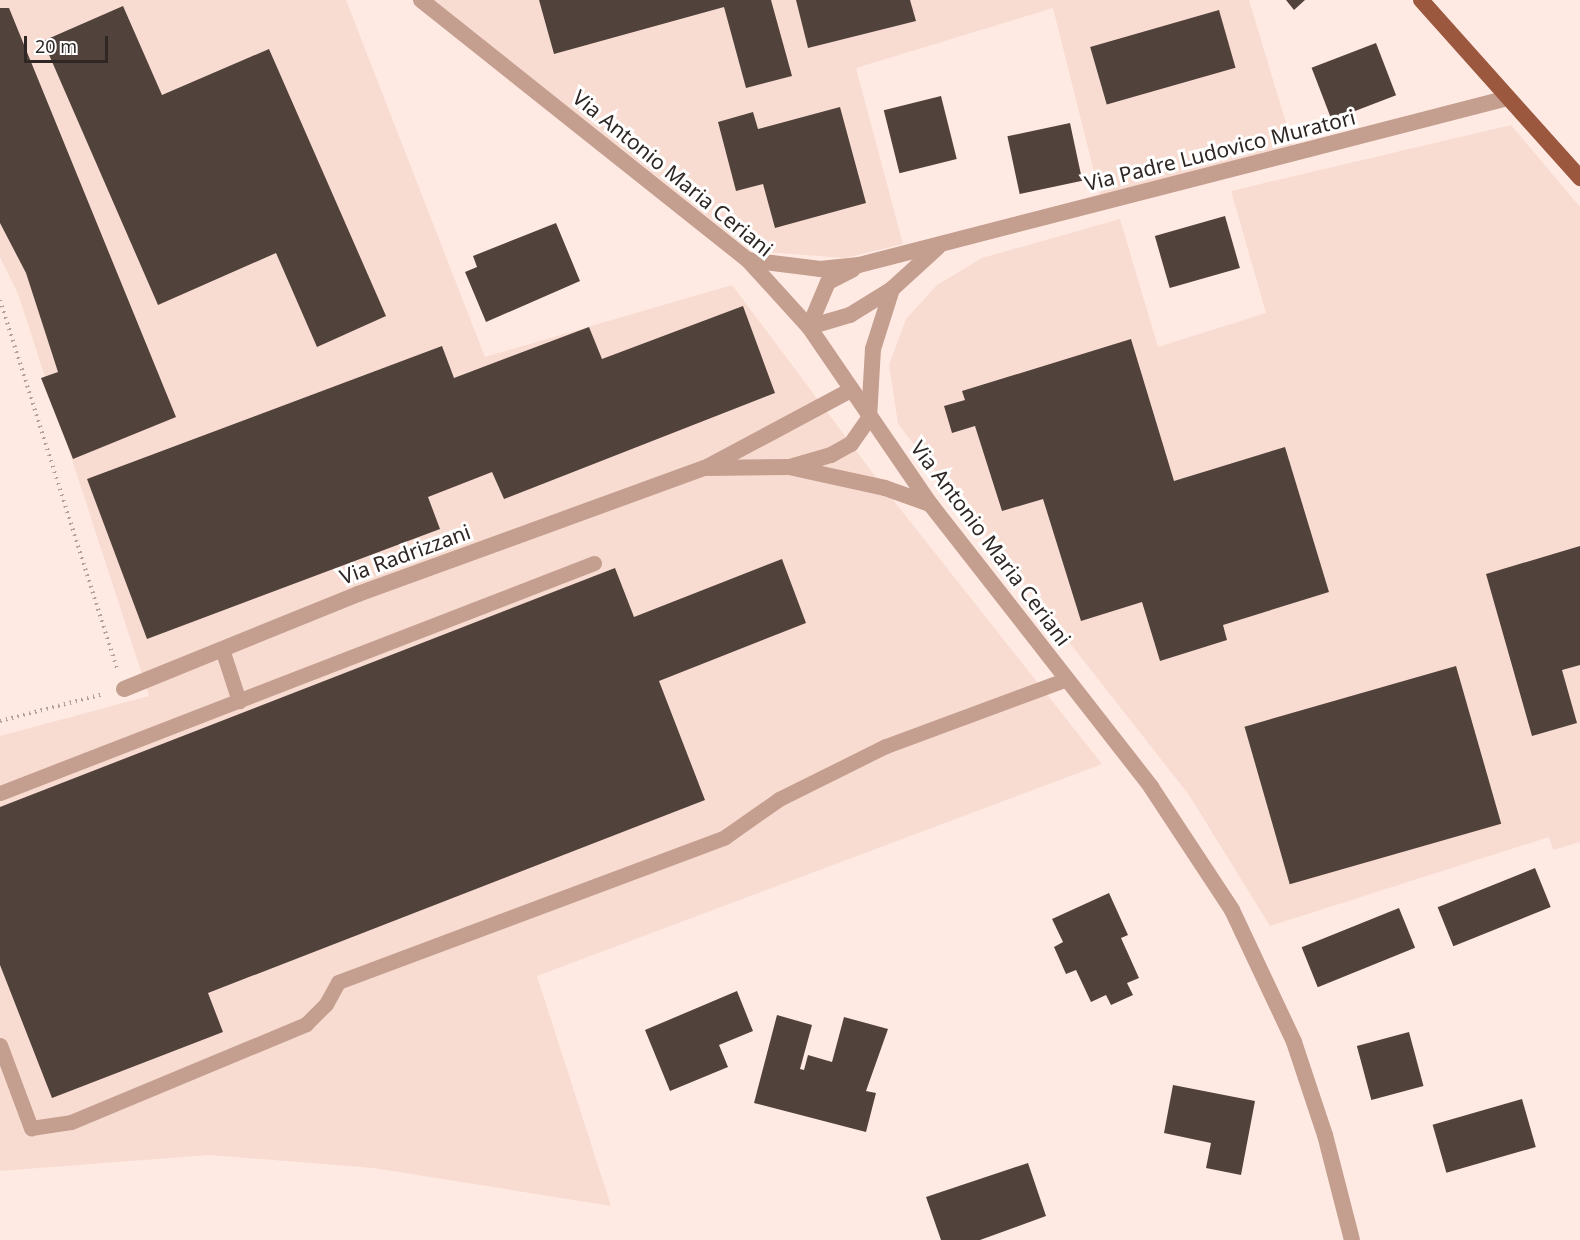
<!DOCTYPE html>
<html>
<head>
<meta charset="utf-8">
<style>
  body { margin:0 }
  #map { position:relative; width:1580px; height:1240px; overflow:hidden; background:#ffeae3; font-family:"Noto Sans",sans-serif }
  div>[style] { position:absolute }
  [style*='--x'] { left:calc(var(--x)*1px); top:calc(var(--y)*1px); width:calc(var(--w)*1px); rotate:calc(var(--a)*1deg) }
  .built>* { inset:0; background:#f8dcd1 }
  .building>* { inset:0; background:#52423c; transform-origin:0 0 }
  .path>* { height:4px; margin-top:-2px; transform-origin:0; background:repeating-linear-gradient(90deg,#b1a19c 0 1.5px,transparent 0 6px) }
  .service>* { height:15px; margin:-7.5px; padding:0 7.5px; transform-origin:7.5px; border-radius:7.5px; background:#c49e8f }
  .minor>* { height:16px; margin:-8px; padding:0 8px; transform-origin:8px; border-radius:8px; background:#c49e8f }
  .primary>* { height:16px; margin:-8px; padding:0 8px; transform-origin:8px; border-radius:8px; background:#9b583f }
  span { translate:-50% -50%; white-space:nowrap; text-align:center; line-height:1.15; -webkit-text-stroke:6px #fff; paint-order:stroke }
  .street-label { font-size:21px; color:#2f2724 }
  .scale { position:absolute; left:24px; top:36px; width:84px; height:27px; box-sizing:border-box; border:3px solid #2f2724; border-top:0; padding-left:8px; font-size:18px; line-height:21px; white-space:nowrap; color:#2f2724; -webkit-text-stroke:4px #fff; paint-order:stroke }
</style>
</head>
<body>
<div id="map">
  <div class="built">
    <i style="clip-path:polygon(0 0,346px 0,485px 357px,732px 285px,890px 496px,1102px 764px,537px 976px,611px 1206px,373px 1168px,209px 1155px,0 1171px,0 736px,149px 696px,18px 294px,0 257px)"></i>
    <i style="clip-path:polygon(433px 0,1249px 0,1293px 146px,1100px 196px,1053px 8px,856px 68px,903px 244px,845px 258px,751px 251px)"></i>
    <i style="clip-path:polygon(1511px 125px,1580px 207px,1580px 842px,1553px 850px,1549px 837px,1270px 926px,1189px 795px,898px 424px,889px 365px,906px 319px,937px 285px,982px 258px,1120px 219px,1158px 347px,1266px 313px,1231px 191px)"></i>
  </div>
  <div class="building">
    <i style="clip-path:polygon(539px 0,771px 0,792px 76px,746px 88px,724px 7px,554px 54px)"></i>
    <i style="clip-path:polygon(796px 0,910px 0,916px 21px,808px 48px)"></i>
    <i style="clip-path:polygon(1286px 0,1305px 0,1294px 10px)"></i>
    <i style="clip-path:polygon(123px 6px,162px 95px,269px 49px,386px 316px,317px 347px,276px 253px,158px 305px,43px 41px)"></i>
    <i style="clip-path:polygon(0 8px,9px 8px,176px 417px,73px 459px,41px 378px,58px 372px,26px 273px,0 223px)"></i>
    <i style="left:1219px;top:10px;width:60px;height:134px;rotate:74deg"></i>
    <i style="left:1376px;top:43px;width:56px;height:69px;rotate:69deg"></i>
    <i style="left:941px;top:96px;width:65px;height:59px;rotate:76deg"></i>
    <i style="clip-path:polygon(840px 107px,866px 203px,775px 228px,763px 184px,736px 191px,718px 122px,753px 112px,758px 129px)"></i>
    <i style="left:1070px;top:123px;width:59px;height:64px;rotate:78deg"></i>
    <i style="left:1225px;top:216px;width:54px;height:73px;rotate:74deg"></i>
    <i style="clip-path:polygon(556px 223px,580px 281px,486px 322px,465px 272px,477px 267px,473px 256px)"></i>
    <i style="clip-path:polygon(743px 306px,775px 393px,504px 499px,492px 472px,428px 497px,440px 529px,147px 639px,87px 479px,442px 346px,454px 378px,589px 327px,602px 359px)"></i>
    <i style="clip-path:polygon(1131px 339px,1174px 481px,1285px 447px,1329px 592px,1223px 625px,1227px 640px,1160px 661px,1142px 602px,1081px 621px,1043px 499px,1002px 511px,975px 426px,952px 433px,944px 406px,965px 400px,962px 391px)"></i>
    <i style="clip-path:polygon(1580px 546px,1580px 665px,1562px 670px,1577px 723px,1532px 736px,1486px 574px)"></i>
    <i style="clip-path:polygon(782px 559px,806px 623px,659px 681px,705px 800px,208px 993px,223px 1032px,52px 1098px,0 965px,0 807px,615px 568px,634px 617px)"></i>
    <i style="left:1456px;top:666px;width:164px;height:220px;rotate:74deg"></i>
    <i style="left:1535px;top:868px;width:42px;height:105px;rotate:68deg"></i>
    <i style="clip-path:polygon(1109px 893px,1128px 935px,1121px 938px,1139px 978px,1127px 983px,1133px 995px,1111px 1005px,1106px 995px,1091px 1002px,1076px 970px,1066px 974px,1054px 947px,1063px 942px,1052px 919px)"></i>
    <i style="left:1399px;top:908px;width:43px;height:105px;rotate:68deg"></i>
    <i style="clip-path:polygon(737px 991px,753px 1031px,719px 1045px,728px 1067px,670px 1091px,645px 1030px)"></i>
    <i style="clip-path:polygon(777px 1015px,812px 1025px,800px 1069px,804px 1070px,808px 1055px,832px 1062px,844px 1017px,888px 1029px,866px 1091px,876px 1093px,866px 1132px,754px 1103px)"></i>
    <i style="left:1409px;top:1032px;width:56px;height:54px;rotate:75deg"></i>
    <i style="clip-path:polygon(1173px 1085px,1255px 1101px,1241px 1175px,1206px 1168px,1211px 1143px,1164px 1133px)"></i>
    <i style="left:1522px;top:1099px;width:50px;height:93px;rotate:74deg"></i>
    <i style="clip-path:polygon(1028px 1163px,1046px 1216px,980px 1240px,941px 1240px,926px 1197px)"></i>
  </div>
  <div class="path">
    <i style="--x:0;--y:300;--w:386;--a:72.4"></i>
    <i style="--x:0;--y:721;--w:107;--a:-14.6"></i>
  </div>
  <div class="service">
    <i style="--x:222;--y:649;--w:55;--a:71.9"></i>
    <i style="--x:0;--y:793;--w:637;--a:-21.17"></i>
    <i style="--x:0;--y:1045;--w:89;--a:69.5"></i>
    <i style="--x:31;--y:1128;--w:40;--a:-8.5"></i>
    <i style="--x:71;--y:1122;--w:255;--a:-22.6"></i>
    <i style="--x:306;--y:1024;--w:28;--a:-45"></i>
    <i style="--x:326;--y:1004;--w:25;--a:-61"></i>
    <i style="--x:338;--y:982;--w:413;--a:-20.5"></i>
    <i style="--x:725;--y:837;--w:66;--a:-35.1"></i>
    <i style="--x:779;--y:799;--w:119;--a:-26.4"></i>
    <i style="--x:886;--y:746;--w:193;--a:-20.3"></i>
  </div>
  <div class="minor">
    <i style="--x:421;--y:0;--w:418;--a:38.5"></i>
    <i style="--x:748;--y:260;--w:91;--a:47.7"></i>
    <i style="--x:809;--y:327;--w:216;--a:55.6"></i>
    <i style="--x:931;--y:505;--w:358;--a:52"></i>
    <i style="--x:1151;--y:787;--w:147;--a:56.6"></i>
    <i style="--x:1232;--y:910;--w:146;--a:64.8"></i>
    <i style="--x:1294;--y:1042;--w:98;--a:71.6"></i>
    <i style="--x:1325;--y:1135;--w:108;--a:75.6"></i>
    <i style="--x:748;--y:260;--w:73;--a:7.1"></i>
    <i style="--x:820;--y:269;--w:39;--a:-6"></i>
    <i style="--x:859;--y:265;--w:670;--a:-14.43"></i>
    <i style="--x:809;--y:327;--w:43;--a:-16.3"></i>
    <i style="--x:850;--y:315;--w:49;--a:-31.8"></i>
    <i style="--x:892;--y:289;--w:62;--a:-42.4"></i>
    <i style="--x:809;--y:327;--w:49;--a:-67.1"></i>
    <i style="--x:828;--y:282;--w:28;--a:-27"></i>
    <i style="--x:790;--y:467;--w:43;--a:-16.3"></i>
    <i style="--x:831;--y:455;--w:23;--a:-29"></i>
    <i style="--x:851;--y:444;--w:32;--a:-55"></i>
    <i style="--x:869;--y:418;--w:69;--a:-86.7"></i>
    <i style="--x:873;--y:349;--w:63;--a:-72.4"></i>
    <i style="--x:709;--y:468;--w:80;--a:-0.7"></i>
    <i style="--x:789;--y:467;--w:98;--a:12.3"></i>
    <i style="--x:885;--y:488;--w:48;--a:19.6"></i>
    <i style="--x:124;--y:689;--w:253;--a:-22.1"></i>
    <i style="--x:358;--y:594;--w:369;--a:-20"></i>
    <i style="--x:705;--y:468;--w:166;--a:-28.1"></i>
  </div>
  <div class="primary">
    <i style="--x:1421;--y:0;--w:239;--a:48.2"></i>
  </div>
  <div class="street-label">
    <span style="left:1220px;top:150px;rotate:-14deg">Via Padre Ludovico Muratori</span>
    <span style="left:673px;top:173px;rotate:39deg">Via Antonio Maria Ceriani</span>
    <span style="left:991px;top:543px;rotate:53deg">Via Antonio Maria Ceriani</span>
    <span style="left:405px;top:554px;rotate:-20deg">Via Radrizzani</span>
  </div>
  <div class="scale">20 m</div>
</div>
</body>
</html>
